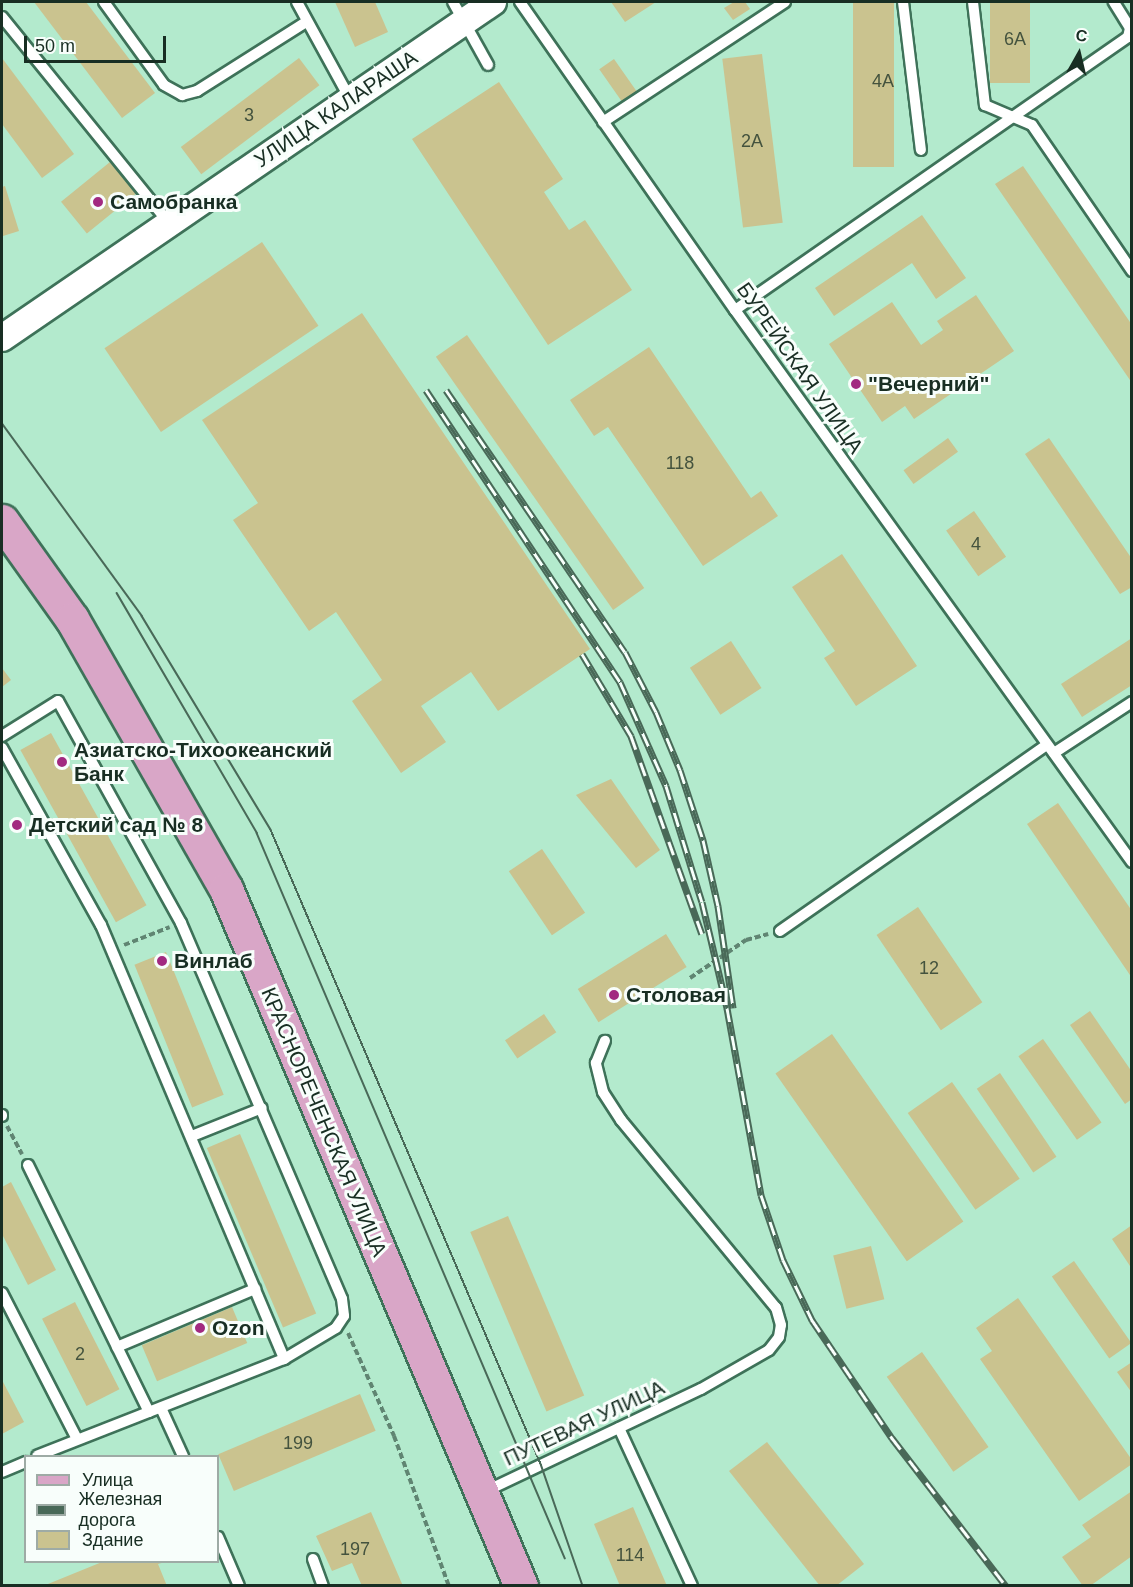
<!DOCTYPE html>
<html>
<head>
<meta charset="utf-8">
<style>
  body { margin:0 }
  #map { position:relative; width:1133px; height:1587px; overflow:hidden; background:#b3eacd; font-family:Arial,sans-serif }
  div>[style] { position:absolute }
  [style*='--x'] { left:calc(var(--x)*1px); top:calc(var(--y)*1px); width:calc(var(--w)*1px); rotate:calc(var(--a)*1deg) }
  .building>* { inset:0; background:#cac38f; transform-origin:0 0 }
  .path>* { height:4px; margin-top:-2px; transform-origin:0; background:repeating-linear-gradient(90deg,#608572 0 6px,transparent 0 9px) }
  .roads { filter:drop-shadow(2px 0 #3e7259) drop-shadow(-2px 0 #3e7259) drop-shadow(0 2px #3e7259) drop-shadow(0 -2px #3e7259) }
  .service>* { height:10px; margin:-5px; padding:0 5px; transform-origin:5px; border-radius:5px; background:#fff }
  .tertiary>* { height:26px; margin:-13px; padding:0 13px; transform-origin:13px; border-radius:13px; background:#fff }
  .primary>* { height:33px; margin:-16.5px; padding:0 16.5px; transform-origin:16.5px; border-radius:16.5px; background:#d9a6c7 }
  .tram>* { height:1.5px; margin:-0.75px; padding:0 0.75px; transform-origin:0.75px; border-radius:0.75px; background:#496958 }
  .rail>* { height:7px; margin-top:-3.5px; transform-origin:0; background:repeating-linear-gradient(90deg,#f8fefb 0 14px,#496958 0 28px); box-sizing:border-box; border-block:2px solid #496958 }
  .dots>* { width:16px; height:16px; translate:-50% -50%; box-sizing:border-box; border:3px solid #f8fefb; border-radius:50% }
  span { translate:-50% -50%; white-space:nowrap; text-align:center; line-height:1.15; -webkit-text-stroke:6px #f8fefb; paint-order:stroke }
  .number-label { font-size:18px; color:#44533e }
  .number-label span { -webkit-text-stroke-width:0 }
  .street-label { font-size:21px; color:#182e23 }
  .poi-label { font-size:21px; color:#182e23; font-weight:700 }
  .left { translate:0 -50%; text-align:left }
  .frame { position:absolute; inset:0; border:3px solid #182e23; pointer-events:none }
  .legend { position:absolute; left:24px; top:1455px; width:195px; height:108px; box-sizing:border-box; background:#f8fefb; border:2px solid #9eaba5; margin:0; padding:8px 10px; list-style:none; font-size:18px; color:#182e23 }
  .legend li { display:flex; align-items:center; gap:12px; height:30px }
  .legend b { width:30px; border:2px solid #9eaba5 }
  .north { position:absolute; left:1049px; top:24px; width:60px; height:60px; -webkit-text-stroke:4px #f8fefb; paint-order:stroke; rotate:8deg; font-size:16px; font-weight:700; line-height:24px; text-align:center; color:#182e23 }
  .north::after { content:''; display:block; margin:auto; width:21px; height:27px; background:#182e23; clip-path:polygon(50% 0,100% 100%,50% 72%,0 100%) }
  .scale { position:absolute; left:24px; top:36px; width:142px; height:27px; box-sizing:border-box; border:3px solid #182e23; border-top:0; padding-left:8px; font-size:18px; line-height:21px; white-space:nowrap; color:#182e23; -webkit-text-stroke:4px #f8fefb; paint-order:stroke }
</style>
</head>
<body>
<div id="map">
  <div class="building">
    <i style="clip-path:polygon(34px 2px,86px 2px,155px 93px,122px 118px)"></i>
    <i style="clip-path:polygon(335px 2px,375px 2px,388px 32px,355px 47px)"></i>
    <i style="clip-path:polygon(611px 2px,656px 2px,625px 22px)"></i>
    <i style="clip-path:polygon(734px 2px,745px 2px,750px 9px,733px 20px,724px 8px)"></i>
    <i style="left:853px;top:2px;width:41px;height:165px"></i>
    <i style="left:990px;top:2px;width:40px;height:81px"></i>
    <i style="left:762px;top:54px;width:170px;height:40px;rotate:83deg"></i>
    <i style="clip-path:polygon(2px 58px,74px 154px,42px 178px,2px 124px)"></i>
    <i style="left:299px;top:58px;width:34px;height:148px;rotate:53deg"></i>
    <i style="left:614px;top:59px;width:40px;height:18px;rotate:55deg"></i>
    <i style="clip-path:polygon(499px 82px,563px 179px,544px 192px,569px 230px,585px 220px,632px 290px,548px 345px,412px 139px)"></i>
    <i style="left:110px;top:162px;width:41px;height:63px;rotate:51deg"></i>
    <i style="clip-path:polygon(1023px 166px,1132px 325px,1132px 383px,995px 184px)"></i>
    <i style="clip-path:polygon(5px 186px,19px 231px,3px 236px,2px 187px)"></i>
    <i style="clip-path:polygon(922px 215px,966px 278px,936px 299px,912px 263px,834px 316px,815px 288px)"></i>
    <i style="left:262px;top:242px;width:101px;height:190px;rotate:56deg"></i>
    <i style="clip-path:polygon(976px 295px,1014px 351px,914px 419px,905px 406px,882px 422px,829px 344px,892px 302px,921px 345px,943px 330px,937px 321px)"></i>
    <i style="clip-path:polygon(362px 313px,590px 649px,498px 711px,471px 672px,421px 706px,446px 742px,401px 773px,352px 701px,382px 680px,336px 612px,309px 631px,233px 520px,258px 503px,202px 420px)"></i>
    <i style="left:467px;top:335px;width:309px;height:38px;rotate:55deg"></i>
    <i style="clip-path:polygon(649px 347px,751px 498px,761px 491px,778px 516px,703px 566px,608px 427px,594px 436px,570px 400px)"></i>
    <i style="left:948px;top:438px;width:17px;height:55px;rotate:54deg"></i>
    <i style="clip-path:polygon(1049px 438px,1132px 559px,1132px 587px,1120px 594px,1025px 454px)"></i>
    <i style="left:974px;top:511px;width:56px;height:34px;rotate:55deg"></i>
    <i style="clip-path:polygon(842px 554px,917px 666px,856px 706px,824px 658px,835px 651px,792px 587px)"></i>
    <i style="clip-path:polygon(1132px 638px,1132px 685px,1082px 717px,1061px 684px)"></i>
    <i style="left:731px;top:641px;width:56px;height:49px;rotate:57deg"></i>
    <i style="clip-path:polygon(2px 668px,11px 680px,2px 687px)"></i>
    <i style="left:51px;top:733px;width:197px;height:35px;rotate:61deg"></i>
    <i style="clip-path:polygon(611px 779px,660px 850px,636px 868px,576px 795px)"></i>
    <i style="clip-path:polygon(1058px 803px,1132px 911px,1132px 978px,1027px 824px)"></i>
    <i style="left:542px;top:849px;width:77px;height:40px;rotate:56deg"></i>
    <i style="left:918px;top:907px;width:115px;height:50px;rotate:56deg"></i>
    <i style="left:666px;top:934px;width:39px;height:104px;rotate:58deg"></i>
    <i style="left:166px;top:952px;width:154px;height:34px;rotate:68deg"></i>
    <i style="clip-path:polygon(1090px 1011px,1132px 1072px,1132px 1099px,1125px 1104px,1070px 1025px)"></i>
    <i style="left:544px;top:1014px;width:22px;height:47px;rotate:56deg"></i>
    <i style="left:832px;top:1034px;width:229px;height:69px;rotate:55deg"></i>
    <i style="left:1043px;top:1039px;width:102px;height:30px;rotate:55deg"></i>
    <i style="left:1000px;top:1073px;width:101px;height:28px;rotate:56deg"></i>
    <i style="left:952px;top:1082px;width:118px;height:54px;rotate:55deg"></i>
    <i style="left:240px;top:1134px;width:195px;height:36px;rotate:67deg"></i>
    <i style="clip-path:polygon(11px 1182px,56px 1270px,28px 1285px,2px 1234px,2px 1187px)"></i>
    <i style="left:508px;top:1216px;width:195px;height:41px;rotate:67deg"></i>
    <i style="clip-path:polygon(1132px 1225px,1132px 1269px,1112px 1239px)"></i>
    <i style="left:871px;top:1246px;width:55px;height:39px;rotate:76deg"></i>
    <i style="left:1074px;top:1261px;width:100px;height:27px;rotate:55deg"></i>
    <i style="clip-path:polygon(1018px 1298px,1132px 1460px,1132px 1464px,1079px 1501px,980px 1359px,992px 1351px,976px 1328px)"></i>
    <i style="left:75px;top:1302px;width:98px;height:37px;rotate:63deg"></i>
    <i style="left:232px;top:1307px;width:39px;height:98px;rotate:67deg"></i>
    <i style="left:922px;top:1352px;width:116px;height:43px;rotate:55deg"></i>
    <i style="clip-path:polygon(1132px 1362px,1132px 1393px,1117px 1372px)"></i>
    <i style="clip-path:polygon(2px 1380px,24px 1422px,2px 1434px)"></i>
    <i style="left:360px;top:1394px;width:40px;height:154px;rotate:67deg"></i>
    <i style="clip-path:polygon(767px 1442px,864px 1564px,836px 1586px,820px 1586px,729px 1471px)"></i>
    <i style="clip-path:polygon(1132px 1491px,1132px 1556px,1090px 1586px,1083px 1586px,1062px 1557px,1091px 1537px,1082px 1525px)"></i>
    <i style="clip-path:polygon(633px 1507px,667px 1586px,620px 1586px,594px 1524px)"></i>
    <i style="clip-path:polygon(371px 1512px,403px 1586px,362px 1586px,352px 1563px,332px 1571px,316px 1536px)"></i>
    <i style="clip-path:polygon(102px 1562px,165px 1562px,158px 1564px,167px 1586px,43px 1586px)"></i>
  </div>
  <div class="path">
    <i style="--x:124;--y:945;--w:49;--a:-21.4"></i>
    <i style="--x:690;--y:978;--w:68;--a:-34.2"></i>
    <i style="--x:746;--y:940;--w:23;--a:-15"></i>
    <i style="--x:7;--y:1126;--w:32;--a:62"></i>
    <i style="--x:348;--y:1333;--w:113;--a:65.9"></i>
    <i style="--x:394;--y:1436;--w:160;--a:69.9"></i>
  </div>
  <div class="roads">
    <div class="service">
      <i style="--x:104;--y:2;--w:102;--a:54.1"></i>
      <i style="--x:164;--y:85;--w:21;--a:29"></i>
      <i style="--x:182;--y:95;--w:16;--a:-15"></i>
      <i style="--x:197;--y:91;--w:129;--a:-32.3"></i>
      <i style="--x:297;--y:2;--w:111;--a:61.3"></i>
      <i style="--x:453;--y:2;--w:72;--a:60.9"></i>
      <i style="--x:520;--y:2;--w:376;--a:55.1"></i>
      <i style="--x:735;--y:310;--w:680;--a:54.28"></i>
      <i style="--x:903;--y:2;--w:149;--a:83.1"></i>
      <i style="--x:973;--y:2;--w:104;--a:83.4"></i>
      <i style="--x:985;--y:105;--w:51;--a:23.1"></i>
      <i style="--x:1032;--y:125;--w:177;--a:55.6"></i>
      <i style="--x:2;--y:17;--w:265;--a:51"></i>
      <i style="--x:603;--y:122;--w:218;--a:-33.4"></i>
      <i style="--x:735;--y:310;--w:479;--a:-34.8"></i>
      <i style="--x:1128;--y:37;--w:9;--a:-77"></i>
      <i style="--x:1130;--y:28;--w:31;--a:-122"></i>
      <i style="--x:2;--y:736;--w:66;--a:-32"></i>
      <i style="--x:58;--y:701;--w:254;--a:61"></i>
      <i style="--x:181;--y:923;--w:409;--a:66.8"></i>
      <i style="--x:342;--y:1299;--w:17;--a:83"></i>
      <i style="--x:344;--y:1316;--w:14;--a:124"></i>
      <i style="--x:336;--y:1328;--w:61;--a:149.2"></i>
      <i style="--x:284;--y:1359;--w:265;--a:158.6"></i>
      <i style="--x:2;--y:748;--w:203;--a:60.8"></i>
      <i style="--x:101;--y:925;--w:471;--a:67.1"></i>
      <i style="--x:1054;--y:753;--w:93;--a:-33.2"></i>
      <i style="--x:780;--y:931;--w:323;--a:-34.9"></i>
      <i style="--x:2;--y:1115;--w:1;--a:90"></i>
      <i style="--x:192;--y:1136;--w:75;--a:-21.8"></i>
      <i style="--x:28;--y:1165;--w:275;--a:63.9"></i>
      <i style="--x:2;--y:1293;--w:164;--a:62.8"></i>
      <i style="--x:117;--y:1347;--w:150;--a:-22.8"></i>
      <i style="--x:161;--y:1408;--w:53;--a:65.4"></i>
      <i style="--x:619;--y:1428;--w:174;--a:65.2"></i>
      <i style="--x:2;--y:1472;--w:26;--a:-23"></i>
      <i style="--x:484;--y:1492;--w:240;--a:-25.4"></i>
      <i style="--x:701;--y:1389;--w:78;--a:-29.8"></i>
      <i style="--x:769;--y:1350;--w:16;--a:-52"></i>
      <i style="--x:779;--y:1337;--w:12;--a:-81"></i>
      <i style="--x:781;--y:1325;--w:18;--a:-106"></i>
      <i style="--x:776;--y:1308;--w:244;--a:-129.5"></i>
      <i style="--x:621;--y:1120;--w:33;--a:-123"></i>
      <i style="--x:603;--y:1092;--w:30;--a:-104"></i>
      <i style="--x:596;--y:1063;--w:24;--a:-68"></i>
      <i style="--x:218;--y:1537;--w:53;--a:66.8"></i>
      <i style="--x:313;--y:1559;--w:29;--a:70"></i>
    </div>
    <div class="tertiary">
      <i style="--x:2;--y:338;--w:595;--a:-34.38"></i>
    </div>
    <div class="primary">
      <i style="--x:2;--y:521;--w:120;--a:54.5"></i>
      <i style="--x:72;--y:619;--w:311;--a:60.3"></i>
      <i style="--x:226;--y:889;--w:757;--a:67.06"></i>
    </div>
  </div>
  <div class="tram">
    <i style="--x:2;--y:423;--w:238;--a:54"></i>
    <i style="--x:142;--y:616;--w:250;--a:58.9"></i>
    <i style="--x:271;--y:830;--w:689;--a:66.93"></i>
    <i style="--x:541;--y:1464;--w:129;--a:71"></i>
    <i style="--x:117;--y:593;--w:278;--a:59.7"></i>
    <i style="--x:257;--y:833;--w:788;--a:66.98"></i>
  </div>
  <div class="rail">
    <i style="--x:426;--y:390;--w:351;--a:56.4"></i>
    <i style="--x:620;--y:682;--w:114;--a:66.1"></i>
    <i style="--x:666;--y:786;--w:121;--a:72.8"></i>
    <i style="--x:702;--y:902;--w:109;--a:76.7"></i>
    <i style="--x:727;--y:1008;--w:190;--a:79.7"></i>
    <i style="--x:761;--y:1195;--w:69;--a:71.3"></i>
    <i style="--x:783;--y:1260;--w:67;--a:64.2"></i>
    <i style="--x:812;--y:1320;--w:143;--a:55.9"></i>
    <i style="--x:892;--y:1438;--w:187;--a:52.4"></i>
    <i style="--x:446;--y:390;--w:317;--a:55.7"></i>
    <i style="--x:625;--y:652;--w:68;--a:62.7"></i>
    <i style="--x:656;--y:712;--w:63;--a:67.5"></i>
    <i style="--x:680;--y:770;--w:74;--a:71.8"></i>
    <i style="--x:703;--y:840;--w:68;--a:77.2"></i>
    <i style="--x:718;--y:906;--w:103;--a:81.6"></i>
    <i style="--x:582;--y:654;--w:96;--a:59.1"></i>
    <i style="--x:631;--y:736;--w:210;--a:70.3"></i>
  </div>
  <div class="dots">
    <i style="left:98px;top:202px;background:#a22a80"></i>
    <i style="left:856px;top:384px;background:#a22a80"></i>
    <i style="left:62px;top:762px;background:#a22a80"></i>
    <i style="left:17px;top:825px;background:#a22a80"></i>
    <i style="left:162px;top:961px;background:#a22a80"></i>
    <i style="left:614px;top:995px;background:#a22a80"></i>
    <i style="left:200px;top:1328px;background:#a22a80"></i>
  </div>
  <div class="number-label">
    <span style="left:1015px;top:39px">6А</span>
    <span style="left:883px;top:81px">4А</span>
    <span style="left:249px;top:115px">3</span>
    <span style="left:752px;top:141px">2А</span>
    <span style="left:680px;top:463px">118</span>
    <span style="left:976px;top:544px">4</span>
    <span style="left:929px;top:968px">12</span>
    <span style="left:80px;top:1354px">2</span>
    <span style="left:298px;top:1443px">199</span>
    <span style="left:355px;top:1549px">197</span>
    <span style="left:630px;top:1555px">114</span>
  </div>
  <div class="street-label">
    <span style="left:336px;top:109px;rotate:-34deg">УЛИЦА КАЛАРАША</span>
    <span style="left:800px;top:368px;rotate:55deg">БУРЕЙСКАЯ УЛИЦА</span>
    <span style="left:324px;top:1122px;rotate:67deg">КРАСНОРЕЧЕНСКАЯ УЛИЦА</span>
    <span style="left:584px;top:1423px;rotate:-25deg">ПУТЕВАЯ УЛИЦА</span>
  </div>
  <div class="poi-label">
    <span class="left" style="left:110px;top:202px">Самобранка</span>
    <span class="left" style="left:868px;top:384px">"Вечерний"</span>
    <span class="left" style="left:74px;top:762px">Азиатско-Тихоокеанский<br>Банк</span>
    <span class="left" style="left:29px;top:825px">Детский сад № 8</span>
    <span class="left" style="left:174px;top:961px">Винлаб</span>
    <span class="left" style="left:626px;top:995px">Столовая</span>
    <span class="left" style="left:212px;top:1328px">Ozon</span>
  </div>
  <div class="frame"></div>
  <ul class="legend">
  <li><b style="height:8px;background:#d9a6c7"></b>Улица</li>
  <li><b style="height:8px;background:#496958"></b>Железная дорога</li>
  <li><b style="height:16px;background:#cac38f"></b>Здание</li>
  </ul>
  <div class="north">С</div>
  <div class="scale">50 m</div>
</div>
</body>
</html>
